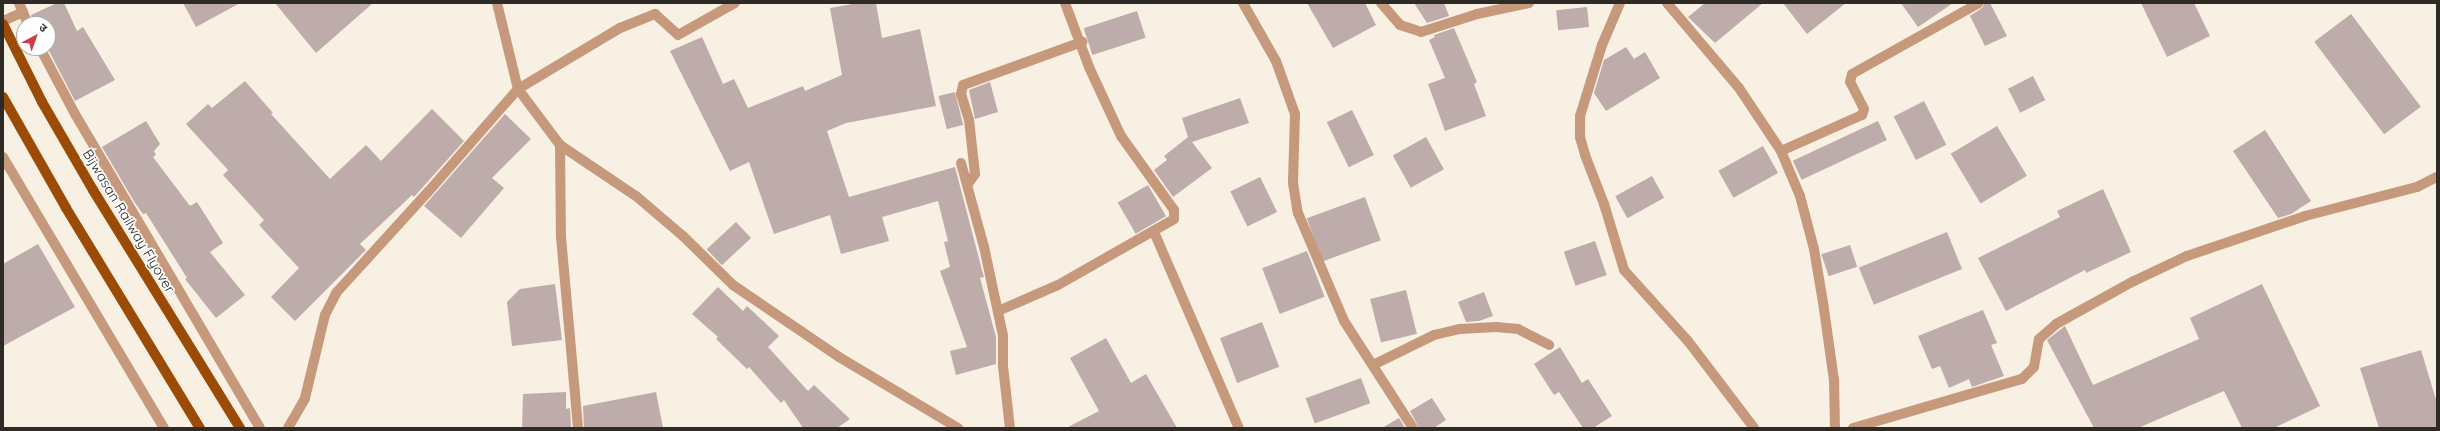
<!DOCTYPE html>
<html>
<head>
<meta charset="utf-8">
<style>
  body { margin:0 }
  #map { position:relative; width:2440px; height:431px; overflow:hidden; background:#f7f0e3; font-family:Quicksand,"Noto Sans Devanagari",sans-serif }
  div>[style] { position:absolute }
  [style*='--x'] { left:calc(var(--x)*1px); top:calc(var(--y)*1px); width:calc(var(--w)*1px); rotate:calc(var(--a)*1deg) }
  .building>* { inset:0; background:#bdacaa; transform-origin:0 0 }
  .minor>* { height:10px; margin:-5px; padding:0 5px; transform-origin:5px; border-radius:5px; background:#c6997d }
  .major>* { height:10px; margin:-5px; padding:0 5px; transform-origin:5px; border-radius:5px; background:#9b4b05 }
  span { translate:-50% -50%; white-space:nowrap; text-align:center; line-height:1.15; -webkit-text-stroke:3.5px #fefefe; paint-order:stroke }
  .street-label { font-size:14px; color:#2e2b26 }
  .frame { position:absolute; inset:0; border:4px solid #2e2b26; pointer-events:none }
  .north { position:absolute; left:16px; top:16px; width:40px; height:40px; box-sizing:border-box; background:#fefefe; border:1px solid #abaaa8; border-radius:50%; rotate:41deg; font-size:11px; font-weight:700; line-height:16px; text-align:center; color:#2e2b26 }
  .north::after { content:''; display:block; margin:auto; width:14px; height:18px; background:#cb3b48; clip-path:polygon(50% 0,100% 100%,50% 72%,0 100%) }
</style>
</head>
<body>
<div id="map">
  <div class="building">
    <i style="clip-path:polygon(57px 3px,64px 3px,77px 31px,83px 27px,115px 80px,75px 101px,48px 49px,48px 24px,34px 24px,31px 15px)"></i>
    <i style="clip-path:polygon(183px 3px,240px 3px,196px 27px)"></i>
    <i style="clip-path:polygon(275px 3px,373px 3px,316px 53px)"></i>
    <i style="clip-path:polygon(858px 3px,876px 3px,882px 38px,920px 29px,936px 106px,846px 123px,827px 131px,849px 197px,955px 167px,982px 270px,984px 277px,980px 278px,996px 337px,996px 364px,956px 375px,950px 351px,967px 347px,940px 271px,950px 267px,944px 242px,948px 241px,938px 201px,882px 217px,889px 241px,841px 254px,830px 215px,774px 234px,749px 162px,730px 171px,670px 51px,702px 37px,723px 84px,734px 79px,748px 108px,803px 86px,805px 91px,842px 75px,830px 8px)"></i>
    <i style="clip-path:polygon(1307px 3px,1365px 3px,1376px 25px,1333px 48px)"></i>
    <i style="clip-path:polygon(1414px 3px,1444px 3px,1449px 16px,1427px 23px)"></i>
    <i style="clip-path:polygon(1705px 3px,1763px 3px,1715px 43px,1688px 17px)"></i>
    <i style="clip-path:polygon(1783px 3px,1846px 3px,1807px 34px)"></i>
    <i style="clip-path:polygon(1901px 3px,1953px 3px,1918px 27px)"></i>
    <i style="clip-path:polygon(1985px 3px,1990px 3px,2007px 36px,1985px 46px,1970px 16px,1982px 8px)"></i>
    <i style="clip-path:polygon(2141px 3px,2194px 3px,2210px 36px,2167px 57px)"></i>
    <i style="left:1587px;top:7px;width:20px;height:31px;rotate:84deg"></i>
    <i style="left:1137px;top:11px;width:28px;height:56px;rotate:72deg"></i>
    <i style="left:2351px;top:14px;width:116px;height:46px;rotate:53deg"></i>
    <i style="clip-path:polygon(1454px 28px,1477px 82px,1474px 84px,1486px 116px,1445px 131px,1428px 84px,1445px 78px,1429px 40px,1435px 37px,1434px 35px)"></i>
    <i style="clip-path:polygon(1626px 47px,1634px 59px,1645px 52px,1660px 78px,1606px 111px,1594px 93px,1604px 60px)"></i>
    <i style="left:2033px;top:76px;width:27px;height:28px;rotate:63deg"></i>
    <i style="clip-path:polygon(245px 81px,273px 113px,271px 114px,330px 179px,366px 145px,381px 161px,432px 109px,464px 141px,414px 197px,412px 195px,360px 244px,366px 250px,295px 321px,271px 297px,299px 268px,259px 225px,264px 220px,223px 175px,228px 170px,186px 124px,208px 104px,212px 108px)"></i>
    <i style="clip-path:polygon(990px 82px,998px 112px,975px 119px,969px 90px)"></i>
    <i style="left:955px;top:92px;width:34px;height:17px;rotate:76deg"></i>
    <i style="clip-path:polygon(1240px 98px,1249px 123px,1192px 142px,1212px 168px,1173px 197px,1154px 170px,1167px 160px,1164px 156px,1188px 137px,1182px 118px)"></i>
    <i style="left:1924px;top:101px;width:49px;height:34px;rotate:63deg"></i>
    <i style="left:1352px;top:110px;width:50px;height:28px;rotate:64deg"></i>
    <i style="clip-path:polygon(505px 114px,531px 139px,492px 178px,504px 188px,461px 238px,424px 206px)"></i>
    <i style="clip-path:polygon(146px 121px,160px 144px,154px 151px,156px 155px,153px 157px,190px 206px,197px 202px,223px 243px,210px 252px,245px 295px,216px 318px,185px 279px,187px 278px,146px 213px,143px 214px,135px 203px,102px 147px)"></i>
    <i style="left:1878px;top:121px;width:21px;height:94px;rotate:65deg"></i>
    <i style="left:1997px;top:126px;width:58px;height:54px;rotate:59deg"></i>
    <i style="clip-path:polygon(2265px 130px,2311px 201px,2291px 214px,2278px 218px,2233px 151px)"></i>
    <i style="left:1426px;top:137px;width:37px;height:38px;rotate:61deg"></i>
    <i style="left:1763px;top:146px;width:31px;height:51px;rotate:61deg"></i>
    <i style="left:1652px;top:176px;width:25px;height:42px;rotate:61deg"></i>
    <i style="left:1260px;top:177px;width:39px;height:33px;rotate:64deg"></i>
    <i style="left:1148px;top:185px;width:36px;height:35px;rotate:60deg"></i>
    <i style="clip-path:polygon(2103px 189px,2131px 252px,2086px 273px,2085px 270px,2006px 311px,1978px 258px,2060px 217px,2057px 211px)"></i>
    <i style="left:1365px;top:197px;width:46px;height:62px;rotate:70deg"></i>
    <i style="left:736px;top:222px;width:22px;height:40px;rotate:47deg"></i>
    <i style="left:1947px;top:232px;width:40px;height:95px;rotate:68deg"></i>
    <i style="left:1595px;top:241px;width:36px;height:33px;rotate:71deg"></i>
    <i style="clip-path:polygon(38px 244px,75px 307px,3px 346px,3px 264px)"></i>
    <i style="left:1850px;top:245px;width:23px;height:30px;rotate:72deg"></i>
    <i style="left:1307px;top:251px;width:49px;height:48px;rotate:69deg"></i>
    <i style="clip-path:polygon(555px 284px,562px 340px,512px 346px,507px 302px,520px 289px)"></i>
    <i style="clip-path:polygon(2262px 284px,2320px 406px,2274px 428px,2242px 428px,2224px 391px,2138px 428px,2094px 428px,2047px 340px,2065px 326px,2093px 385px,2199px 339px,2190px 318px)"></i>
    <i style="clip-path:polygon(718px 287px,743px 311px,747px 306px,779px 336px,768px 347px,808px 391px,814px 385px,850px 419px,837px 428px,803px 428px,784px 400px,781px 403px,749px 367px,747px 369px,716px 339px,718px 337px,692px 314px)"></i>
    <i style="left:1406px;top:290px;width:45px;height:37px;rotate:76deg"></i>
    <i style="clip-path:polygon(1484px 292px,1493px 316px,1479px 321px,1466px 322px,1458px 302px)"></i>
    <i style="clip-path:polygon(1983px 310px,1997px 343px,1991px 345px,2004px 376px,1972px 387px,1969px 379px,1949px 388px,1940px 366px,1932px 369px,1918px 336px)"></i>
    <i style="left:1262px;top:322px;width:48px;height:45px;rotate:69deg"></i>
    <i style="clip-path:polygon(1106px 338px,1131px 383px,1146px 374px,1177px 428px,1066px 428px,1099px 411px,1070px 358px)"></i>
    <i style="clip-path:polygon(1560px 347px,1582px 383px,1588px 379px,1612px 416px,1593px 428px,1583px 428px,1559px 392px,1554px 395px,1534px 364px)"></i>
    <i style="clip-path:polygon(2421px 350px,2437px 403px,2437px 428px,2379px 428px,2360px 368px)"></i>
    <i style="left:1361px;top:378px;width:27px;height:59px;rotate:70deg"></i>
    <i style="clip-path:polygon(566px 392px,566px 409px,570px 408px,571px 428px,522px 428px,523px 394px)"></i>
    <i style="clip-path:polygon(656px 392px,663px 428px,584px 428px,583px 406px)"></i>
    <i style="clip-path:polygon(1432px 398px,1446px 420px,1434px 428px,1419px 428px,1410px 411px)"></i>
    <i style="clip-path:polygon(1399px 418px,1405px 428px,1382px 428px)"></i>
  </div>
  <div class="minor">
    <i style="--x:19;--y:3;--w:23;--a:67"></i>
    <i style="--x:497;--y:3;--w:89;--a:76.3"></i>
    <i style="--x:518;--y:89;--w:70;--a:53.1"></i>
    <i style="--x:560;--y:145;--w:92;--a:33.9"></i>
    <i style="--x:636;--y:196;--w:62;--a:40.4"></i>
    <i style="--x:683;--y:236;--w:70;--a:44.4"></i>
    <i style="--x:733;--y:285;--w:128;--a:34.2"></i>
    <i style="--x:839;--y:357;--w:139;--a:30.8"></i>
    <i style="--x:1243;--y:3;--w:67;--a:60.4"></i>
    <i style="--x:1276;--y:61;--w:56;--a:70.3"></i>
    <i style="--x:1295;--y:114;--w:69;--a:91.7"></i>
    <i style="--x:1293;--y:183;--w:30;--a:81"></i>
    <i style="--x:1298;--y:213;--w:117;--a:66.9"></i>
    <i style="--x:1344;--y:321;--w:127;--a:57.2"></i>
    <i style="--x:1381;--y:3;--w:29;--a:49"></i>
    <i style="--x:1400;--y:25;--w:22;--a:18"></i>
    <i style="--x:1421;--y:32;--w:59;--a:-17.8"></i>
    <i style="--x:1477;--y:14;--w:53;--a:-11.9"></i>
    <i style="--x:1620;--y:3;--w:46;--a:113.2"></i>
    <i style="--x:1602;--y:45;--w:74;--a:107.2"></i>
    <i style="--x:1580;--y:116;--w:21;--a:90"></i>
    <i style="--x:1580;--y:137;--w:19;--a:74"></i>
    <i style="--x:1585;--y:155;--w:53;--a:68.8"></i>
    <i style="--x:1604;--y:204;--w:69;--a:73.1"></i>
    <i style="--x:1624;--y:270;--w:96;--a:48"></i>
    <i style="--x:1688;--y:341;--w:109;--a:52.8"></i>
    <i style="--x:1667;--y:3;--w:111;--a:49.7"></i>
    <i style="--x:1739;--y:88;--w:76;--a:56.3"></i>
    <i style="--x:1781;--y:151;--w:49;--a:67.1"></i>
    <i style="--x:1800;--y:196;--w:55;--a:75.2"></i>
    <i style="--x:1814;--y:249;--w:54;--a:80.4"></i>
    <i style="--x:1823;--y:302;--w:79;--a:82"></i>
    <i style="--x:1834;--y:380;--w:48;--a:88.8"></i>
    <i style="--x:3;--y:21;--w:22;--a:-24"></i>
    <i style="--x:40;--y:48;--w:75;--a:62.1"></i>
    <i style="--x:75;--y:114;--w:364;--a:59.5"></i>
    <i style="--x:560;--y:145;--w:92;--a:89.4"></i>
    <i style="--x:561;--y:237;--w:192;--a:84.9"></i>
    <i style="--x:1781;--y:151;--w:89;--a:-24"></i>
    <i style="--x:1862;--y:115;--w:6;--a:-72"></i>
    <i style="--x:1864;--y:109;--w:30;--a:-117"></i>
    <i style="--x:1850;--y:82;--w:8;--a:-76"></i>
    <i style="--x:1852;--y:74;--w:145;--a:-29.2"></i>
    <i style="--x:3;--y:157;--w:315;--a:59.3"></i>
    <i style="--x:961;--y:163;--w:87;--a:74.7"></i>
    <i style="--x:984;--y:247;--w:91;--a:77.9"></i>
    <i style="--x:1003;--y:336;--w:30;--a:90"></i>
    <i style="--x:1003;--y:366;--w:62;--a:83.6"></i>
    <i style="--x:968;--y:184;--w:12;--a:-55"></i>
    <i style="--x:975;--y:174;--w:54;--a:-96.3"></i>
    <i style="--x:969;--y:120;--w:27;--a:-107"></i>
    <i style="--x:961;--y:94;--w:9;--a:-77"></i>
    <i style="--x:963;--y:85;--w:127;--a:-19.9"></i>
    <i style="--x:1154;--y:232;--w:214;--a:66.6"></i>
    <i style="--x:998;--y:311;--w:65;--a:-23.4"></i>
    <i style="--x:1058;--y:285;--w:133;--a:-29.6"></i>
    <i style="--x:1174;--y:219;--w:9;--a:-90"></i>
    <i style="--x:1174;--y:210;--w:91;--a:-125.6"></i>
    <i style="--x:1121;--y:136;--w:76;--a:-114.9"></i>
    <i style="--x:1089;--y:67;--w:68;--a:-110.6"></i>
    <i style="--x:1373;--y:365;--w:68;--a:-26.2"></i>
    <i style="--x:1434;--y:335;--w:27;--a:-13"></i>
    <i style="--x:1460;--y:329;--w:36;--a:-3"></i>
    <i style="--x:1496;--y:327;--w:22;--a:5"></i>
    <i style="--x:1518;--y:329;--w:35;--a:27"></i>
    <i style="--x:288;--y:428;--w:34;--a:-60"></i>
    <i style="--x:305;--y:398;--w:85;--a:-76.5"></i>
    <i style="--x:325;--y:315;--w:25;--a:-63"></i>
    <i style="--x:336;--y:293;--w:137;--a:-47.7"></i>
    <i style="--x:428;--y:192;--w:137;--a:-48.9"></i>
    <i style="--x:518;--y:89;--w:119;--a:-30.9"></i>
    <i style="--x:620;--y:28;--w:38;--a:-22"></i>
    <i style="--x:655;--y:14;--w:31;--a:42"></i>
    <i style="--x:678;--y:35;--w:65;--a:-29.3"></i>
    <i style="--x:1853;--y:428;--w:176;--a:-16.2"></i>
    <i style="--x:2022;--y:379;--w:17;--a:-45"></i>
    <i style="--x:2034;--y:367;--w:28;--a:-80"></i>
    <i style="--x:2039;--y:339;--w:23;--a:-41"></i>
    <i style="--x:2056;--y:324;--w:89;--a:-28.9"></i>
    <i style="--x:2134;--y:281;--w:59;--a:-25.3"></i>
    <i style="--x:2187;--y:256;--w:125;--a:-18.7"></i>
    <i style="--x:2305;--y:216;--w:116;--a:-14.5"></i>
    <i style="--x:2417;--y:187;--w:22;--a:-27"></i>
  </div>
  <div class="major">
    <i style="--x:3;--y:24;--w:87;--a:63.4"></i>
    <i style="--x:42;--y:102;--w:102;--a:59.9"></i>
    <i style="--x:93;--y:190;--w:280;--a:58.3"></i>
    <i style="--x:3;--y:97;--w:128;--a:60.4"></i>
    <i style="--x:66;--y:208;--w:258;--a:58.7"></i>
  </div>
  <div class="street-label">
    <span style="left:129px;top:221px;rotate:59deg">Bijwasan Railway Flyover</span>
  </div>
  <div class="frame"></div>
  <div class="north">उ</div>
</div>
</body>
</html>
